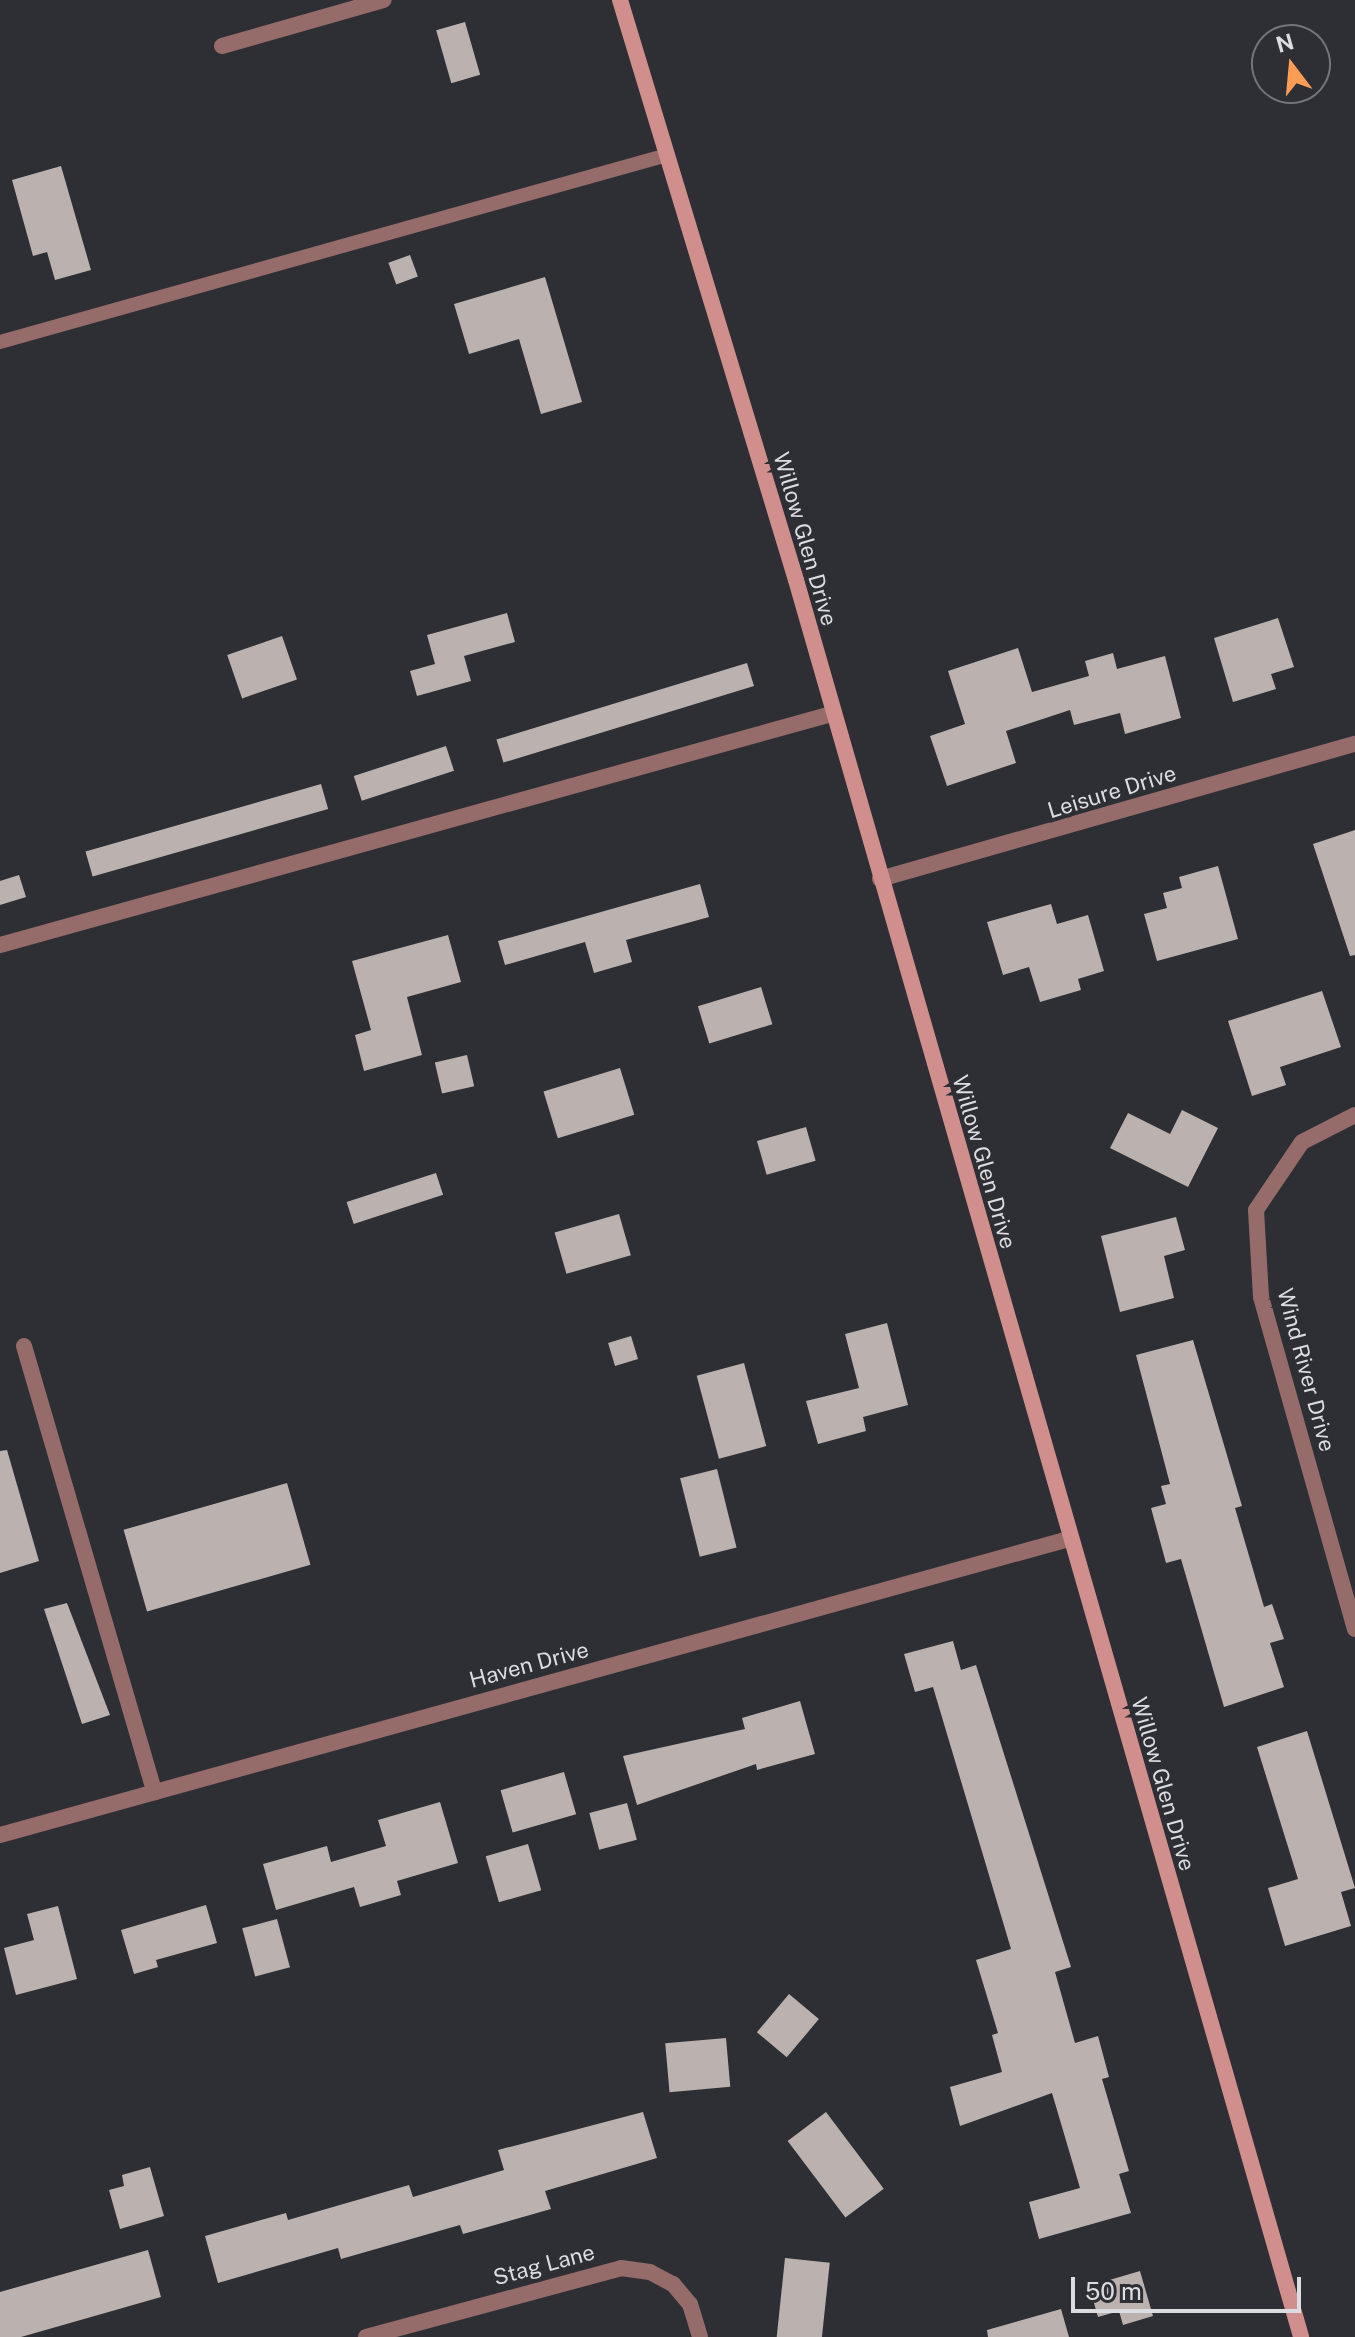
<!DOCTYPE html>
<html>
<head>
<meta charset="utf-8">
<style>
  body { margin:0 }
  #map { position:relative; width:1355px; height:2337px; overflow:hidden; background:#2d2f35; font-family:"Public Sans",sans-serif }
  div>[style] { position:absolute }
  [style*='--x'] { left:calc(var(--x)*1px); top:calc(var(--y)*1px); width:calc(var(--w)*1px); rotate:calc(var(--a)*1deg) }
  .building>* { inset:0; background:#bbb2af; transform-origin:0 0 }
  .lane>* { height:14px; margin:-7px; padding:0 7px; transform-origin:7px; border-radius:7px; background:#966c6b }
  .street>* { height:16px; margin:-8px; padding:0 8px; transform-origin:8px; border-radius:8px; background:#966c6b }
  .secondary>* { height:16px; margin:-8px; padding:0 8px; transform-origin:8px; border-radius:8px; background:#d08e8c }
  span { translate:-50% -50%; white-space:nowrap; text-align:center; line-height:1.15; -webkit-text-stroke:8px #2d2f35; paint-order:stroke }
  .street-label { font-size:22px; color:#dcdde1 }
  .north { position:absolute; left:1251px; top:24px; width:80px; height:80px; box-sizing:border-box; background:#2d2f35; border:2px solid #73757a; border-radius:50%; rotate:344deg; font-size:22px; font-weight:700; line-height:32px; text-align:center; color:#dcdde1 }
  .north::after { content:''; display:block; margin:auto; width:28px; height:36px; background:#fd9c55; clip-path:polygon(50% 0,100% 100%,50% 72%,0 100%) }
  .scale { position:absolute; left:1071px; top:2277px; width:230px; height:36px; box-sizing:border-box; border:4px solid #dcdde1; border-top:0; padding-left:10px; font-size:24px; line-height:28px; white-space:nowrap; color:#dcdde1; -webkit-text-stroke:6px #2d2f35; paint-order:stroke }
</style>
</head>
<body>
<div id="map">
  <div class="building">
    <i style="left:465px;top:22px;width:55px;height:30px;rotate:74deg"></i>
    <i style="clip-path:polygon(61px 166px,91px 270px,55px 280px,47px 252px,33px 256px,12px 180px)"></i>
    <i style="left:410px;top:255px;width:23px;height:23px;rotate:70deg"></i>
    <i style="clip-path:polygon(545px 277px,582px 402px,541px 414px,519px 339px,469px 354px,454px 304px)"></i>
    <i style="clip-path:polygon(507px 613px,515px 642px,464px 656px,471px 681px,417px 696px,410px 671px,435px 664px,427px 635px)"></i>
    <i style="clip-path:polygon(1278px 618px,1294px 667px,1271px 674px,1276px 689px,1233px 702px,1214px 638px)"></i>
    <i style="left:282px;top:636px;width:46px;height:58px;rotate:71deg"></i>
    <i style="clip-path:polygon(1018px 648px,1032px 692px,1089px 676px,1085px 661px,1113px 653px,1117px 669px,1165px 656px,1181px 718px,1125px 734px,1120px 713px,1074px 725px,1070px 710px,1006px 731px,1016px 763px,947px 786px,930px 736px,965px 724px,948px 671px)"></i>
    <i style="left:747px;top:663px;width:24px;height:262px;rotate:73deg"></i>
    <i style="left:446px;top:746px;width:26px;height:97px;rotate:72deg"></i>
    <i style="left:321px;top:784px;width:26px;height:245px;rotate:74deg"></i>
    <i style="clip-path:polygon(1355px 830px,1355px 955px,1350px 956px,1313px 844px)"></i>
    <i style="clip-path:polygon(1218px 866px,1238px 939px,1157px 961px,1144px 914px,1167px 908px,1163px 893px,1182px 888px,1179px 877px)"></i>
    <i style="clip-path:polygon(19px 875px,26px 897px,0 905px,0 881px)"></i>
    <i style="clip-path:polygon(700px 884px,709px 917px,626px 940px,632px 962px,594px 973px,585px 942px,505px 965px,498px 941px)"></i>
    <i style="clip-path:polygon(1051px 904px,1057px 924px,1088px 915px,1104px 971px,1078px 979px,1081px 990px,1040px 1002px,1029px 967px,1003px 975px,987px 922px)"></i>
    <i style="clip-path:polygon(448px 935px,461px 982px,407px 997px,422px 1055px,364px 1071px,355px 1035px,371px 1030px,352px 961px)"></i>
    <i style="left:761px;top:987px;width:39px;height:66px;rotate:73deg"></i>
    <i style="clip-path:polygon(1322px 991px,1341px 1047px,1280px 1067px,1286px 1085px,1252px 1096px,1228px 1021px)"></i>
    <i style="left:467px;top:1055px;width:32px;height:33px;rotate:77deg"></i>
    <i style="left:620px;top:1068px;width:49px;height:80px;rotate:73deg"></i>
    <i style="clip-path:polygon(1182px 1110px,1218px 1128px,1188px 1187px,1110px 1148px,1128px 1113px,1170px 1134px)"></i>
    <i style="left:806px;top:1127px;width:35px;height:51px;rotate:74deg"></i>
    <i style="left:436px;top:1173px;width:23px;height:94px;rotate:72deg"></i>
    <i style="left:619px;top:1214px;width:43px;height:67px;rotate:74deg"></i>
    <i style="clip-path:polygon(1176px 1217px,1185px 1250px,1164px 1256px,1174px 1298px,1120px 1312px,1101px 1236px)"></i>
    <i style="clip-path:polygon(887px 1323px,908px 1405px,863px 1417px,866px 1431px,818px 1444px,806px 1401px,859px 1388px,845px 1334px)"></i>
    <i style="left:631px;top:1336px;width:24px;height:24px;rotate:73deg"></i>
    <i style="clip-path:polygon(1193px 1340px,1242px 1506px,1235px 1508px,1264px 1607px,1272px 1604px,1284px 1639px,1270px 1643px,1284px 1687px,1224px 1707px,1181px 1559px,1166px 1563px,1151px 1508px,1166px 1504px,1161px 1486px,1170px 1484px,1136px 1355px)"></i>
    <i style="left:744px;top:1363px;width:86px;height:49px;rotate:75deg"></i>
    <i style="clip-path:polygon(7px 1450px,39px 1561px,0 1573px,0 1451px)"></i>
    <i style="left:717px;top:1469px;width:81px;height:38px;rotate:76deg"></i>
    <i style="left:287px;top:1483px;width:85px;height:170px;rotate:74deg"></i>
    <i style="clip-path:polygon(67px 1603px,110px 1715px,82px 1724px,44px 1609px)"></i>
    <i style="clip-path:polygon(953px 1641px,961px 1670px,976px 1665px,1071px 1967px,1055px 1972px,1075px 2043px,1098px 2036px,1109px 2077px,1102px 2079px,1129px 2171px,1119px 2174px,1131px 2213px,1039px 2239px,1029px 2202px,1080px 2188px,1052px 2093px,960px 2126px,950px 2087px,1002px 2072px,992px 2035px,998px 2033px,976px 1960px,1011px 1949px,933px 1687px,915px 1692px,904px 1654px)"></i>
    <i style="clip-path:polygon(800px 1701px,815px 1754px,757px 1770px,756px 1764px,637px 1805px,623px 1756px,745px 1729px,742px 1718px)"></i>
    <i style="clip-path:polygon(1307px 1731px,1355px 1888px,1341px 1892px,1351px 1926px,1285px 1946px,1268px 1888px,1298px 1879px,1257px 1747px)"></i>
    <i style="left:564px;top:1772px;width:44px;height:66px;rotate:74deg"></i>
    <i style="clip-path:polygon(440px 1802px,458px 1863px,397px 1881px,401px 1895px,360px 1907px,354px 1887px,276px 1910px,263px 1864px,327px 1846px,331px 1862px,386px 1846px,378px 1820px)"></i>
    <i style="left:627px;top:1803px;width:38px;height:39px;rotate:75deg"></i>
    <i style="left:528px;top:1844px;width:48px;height:44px;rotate:74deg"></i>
    <i style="clip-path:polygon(206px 1905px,217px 1943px,156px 1960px,158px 1967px,134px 1974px,121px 1930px)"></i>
    <i style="clip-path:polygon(58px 1906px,77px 1979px,16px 1995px,4px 1948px,34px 1940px,27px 1914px)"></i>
    <i style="left:277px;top:1919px;width:50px;height:36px;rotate:75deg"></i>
    <i style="left:789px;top:1994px;width:39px;height:50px;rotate:40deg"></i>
    <i style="left:726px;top:2038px;width:49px;height:61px;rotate:85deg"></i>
    <i style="clip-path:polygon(643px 2112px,657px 2158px,545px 2191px,551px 2209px,463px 2234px,460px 2225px,341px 2259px,338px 2248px,218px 2283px,205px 2236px,286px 2213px,288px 2220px,409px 2185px,413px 2197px,504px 2170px,498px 2150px)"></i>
    <i style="left:826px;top:2112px;width:96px;height:48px;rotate:53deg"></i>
    <i style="clip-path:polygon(150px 2167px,164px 2216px,120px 2229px,109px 2190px,124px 2186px,122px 2175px)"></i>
    <i style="clip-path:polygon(148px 2250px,161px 2297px,21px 2337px,0 2337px,0 2292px)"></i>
    <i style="left:785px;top:2258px;width:45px;height:80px;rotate:6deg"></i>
    <i style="clip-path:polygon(1140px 2271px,1153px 2316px,1123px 2325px,1119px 2311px,1098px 2317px,1089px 2286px)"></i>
    <i style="clip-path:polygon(1061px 2309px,1069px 2337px,988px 2337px,987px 2330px)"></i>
  </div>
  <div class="lane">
    <i style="--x:0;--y:342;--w:693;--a:-15.66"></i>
  </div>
  <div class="street">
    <i style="--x:222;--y:46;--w:168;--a:-15.9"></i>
    <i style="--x:880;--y:879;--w:494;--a:-15.9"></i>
    <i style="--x:0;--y:945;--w:863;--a:-15.53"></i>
    <i style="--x:1355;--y:1115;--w:59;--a:153"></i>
    <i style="--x:1302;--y:1142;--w:82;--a:124.1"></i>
    <i style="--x:1256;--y:1210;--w:87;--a:86.7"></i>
    <i style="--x:1261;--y:1297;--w:345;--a:74.2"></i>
    <i style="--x:24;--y:1346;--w:465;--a:73.7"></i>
    <i style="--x:0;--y:1835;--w:1109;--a:-15.48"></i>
    <i style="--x:366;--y:2337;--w:264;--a:-15.1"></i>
    <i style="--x:621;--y:2268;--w:29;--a:8"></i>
    <i style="--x:650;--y:2272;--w:26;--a:28"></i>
    <i style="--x:673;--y:2284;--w:26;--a:50"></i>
    <i style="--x:690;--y:2304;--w:34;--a:73"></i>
  </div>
  <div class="secondary">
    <i style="--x:620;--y:0;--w:606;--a:73.12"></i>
    <i style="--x:796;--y:580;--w:1828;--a:73.96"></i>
  </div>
  <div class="street-label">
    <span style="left:805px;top:539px;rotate:74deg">Willow Glen Drive</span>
    <span style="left:1112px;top:792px;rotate:-17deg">Leisure Drive</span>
    <span style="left:984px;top:1162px;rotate:74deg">Willow Glen Drive</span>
    <span style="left:1306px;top:1370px;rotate:75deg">Wind River Drive</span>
    <span style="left:529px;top:1665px;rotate:-15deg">Haven Drive</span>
    <span style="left:1163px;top:1784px;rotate:74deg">Willow Glen Drive</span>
    <span style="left:544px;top:2265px;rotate:-15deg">Stag Lane</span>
  </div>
  <div class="north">N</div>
  <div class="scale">50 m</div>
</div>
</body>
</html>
